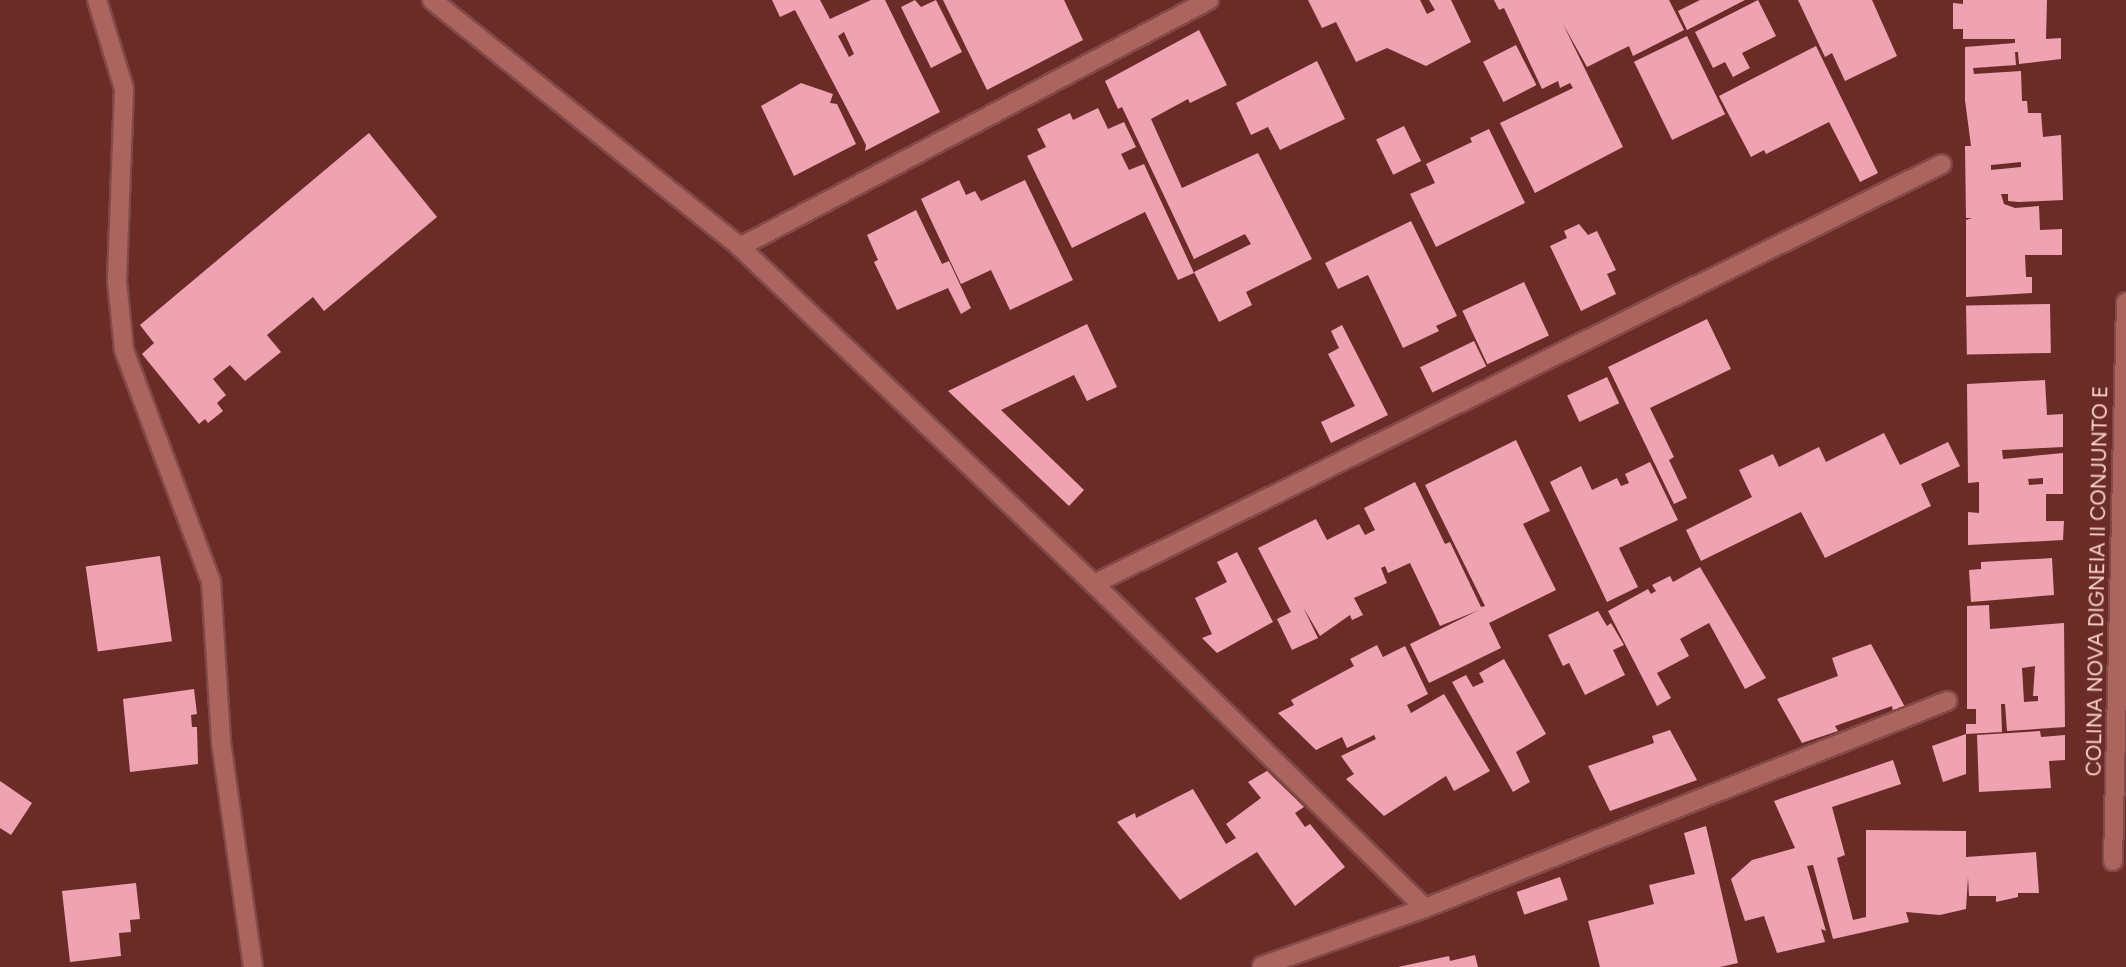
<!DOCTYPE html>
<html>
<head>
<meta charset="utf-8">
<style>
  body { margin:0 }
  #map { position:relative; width:2126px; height:967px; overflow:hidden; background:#6b2c27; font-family:Figtree,sans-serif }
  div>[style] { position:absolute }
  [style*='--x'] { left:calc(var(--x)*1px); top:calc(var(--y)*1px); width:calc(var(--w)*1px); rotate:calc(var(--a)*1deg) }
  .building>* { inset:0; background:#efa3b2; transform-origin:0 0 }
  .roads { filter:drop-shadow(2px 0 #814a48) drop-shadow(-2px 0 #814a48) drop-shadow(0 2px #814a48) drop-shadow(0 -2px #814a48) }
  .minor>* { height:18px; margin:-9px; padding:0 9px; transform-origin:9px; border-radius:9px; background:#ab655e }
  span { translate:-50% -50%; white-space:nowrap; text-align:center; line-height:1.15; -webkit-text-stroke:6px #6b2c27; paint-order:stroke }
  .street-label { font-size:21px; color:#fbd3ce }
</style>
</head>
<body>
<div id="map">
  <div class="building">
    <i style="clip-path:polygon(evenodd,772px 0,820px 0,830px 19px,871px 0,885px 0,940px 112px,865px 151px,866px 145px,795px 10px,780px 17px,772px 0,844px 32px,854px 54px,849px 57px,838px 36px,844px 32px)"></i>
    <i style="clip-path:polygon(915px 0,921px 7px,936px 0,962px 52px,931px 68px,901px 7px)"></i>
    <i style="clip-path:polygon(943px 0,1064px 0,1083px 40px,987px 90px)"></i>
    <i style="clip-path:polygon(1308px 0,1420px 0,1427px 14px,1435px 10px,1429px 0,1451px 0,1471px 42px,1426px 66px,1387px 48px,1356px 62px,1336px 22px,1322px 28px)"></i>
    <i style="clip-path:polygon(1494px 0,1669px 0,1684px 30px,1633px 56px,1629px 46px,1587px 67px,1563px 24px,1623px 147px,1535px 193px,1500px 123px,1573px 88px,1570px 83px,1560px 88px,1558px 81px,1542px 89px,1504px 8px,1499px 10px)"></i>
    <i style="clip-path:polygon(1700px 0,1745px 0,1687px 30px,1678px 11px)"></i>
    <i style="clip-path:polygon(1758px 0,1776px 36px,1742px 53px,1750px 68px,1733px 77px,1725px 62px,1713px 68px,1695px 32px)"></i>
    <i style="clip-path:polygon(1798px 0,1872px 0,1897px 56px,1845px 81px,1832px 53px,1825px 57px)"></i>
    <i style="clip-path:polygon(evenodd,1963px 0,2047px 0,2046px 39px,2061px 38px,2061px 59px,2019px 64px,2018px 52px,2015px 52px,2016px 65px,1973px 68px,1974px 74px,2021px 71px,2022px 101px,2027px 101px,2028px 113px,2041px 113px,2043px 137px,2061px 135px,2063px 200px,2019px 202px,2008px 201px,2008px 194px,2001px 194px,2004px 204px,2015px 208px,2039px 206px,2040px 230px,2062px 229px,2062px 255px,2025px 255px,2026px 277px,2032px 277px,2032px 293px,1966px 297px,1966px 220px,1972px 218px,1966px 218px,1965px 146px,1971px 146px,1965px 100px,1965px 47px,2015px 43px,2015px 39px,1963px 39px,1963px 29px,1953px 29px,1953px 3px,1963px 4px,1963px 0,2021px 162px,2021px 167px,1991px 170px,1991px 165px,2021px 162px)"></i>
    <i style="clip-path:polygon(1199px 30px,1227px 85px,1190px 103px,1188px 99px,1151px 119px,1182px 188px,1258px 153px,1312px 259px,1246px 292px,1252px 305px,1219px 322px,1194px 272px,1251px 244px,1245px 234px,1194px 259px,1122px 107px,1118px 109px,1105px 81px)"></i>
    <i style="left:1687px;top:36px;width:87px;height:59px;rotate:64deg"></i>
    <i style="left:1516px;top:45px;width:45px;height:37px;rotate:63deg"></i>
    <i style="clip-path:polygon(1816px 46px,1878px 173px,1860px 182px,1829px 122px,1766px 154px,1764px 150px,1751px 157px,1719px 96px)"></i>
    <i style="clip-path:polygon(1317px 61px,1345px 119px,1280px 150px,1268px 127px,1251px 135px,1236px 103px)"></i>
    <i style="clip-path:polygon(801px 83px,833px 94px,830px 103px,837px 104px,856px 144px,794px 176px,761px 106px)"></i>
    <i style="clip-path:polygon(1098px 108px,1108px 129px,1124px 122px,1136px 147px,1121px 154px,1129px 170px,1144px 164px,1194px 273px,1178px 280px,1145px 212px,1072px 248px,1027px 156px,1046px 147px,1037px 129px,1070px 113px,1073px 120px)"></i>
    <i style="left:1404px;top:126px;width:39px;height:31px;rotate:64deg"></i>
    <i style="clip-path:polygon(1489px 129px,1525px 203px,1436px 247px,1410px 194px,1435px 183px,1426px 164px,1472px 142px,1470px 138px)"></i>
    <i style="clip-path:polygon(369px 133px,437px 217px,324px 311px,313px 297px,267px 335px,281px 352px,245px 381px,230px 365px,213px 379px,226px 395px,217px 403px,223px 411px,208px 423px,205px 419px,199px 424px,142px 354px,154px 343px,140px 325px)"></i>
    <i style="clip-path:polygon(959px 180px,966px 195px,975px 191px,981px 201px,1025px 180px,1073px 280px,1010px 310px,991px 270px,961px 284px,921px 199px)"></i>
    <i style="clip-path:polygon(916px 210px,942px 264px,949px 261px,971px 308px,961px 314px,948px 288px,897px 310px,874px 262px,878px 260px,867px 235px)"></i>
    <i style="clip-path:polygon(1411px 221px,1457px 316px,1436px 326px,1439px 331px,1403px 348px,1368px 275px,1338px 289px,1325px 263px)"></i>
    <i style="clip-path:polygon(1579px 224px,1588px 235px,1597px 231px,1616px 270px,1607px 274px,1616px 294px,1581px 311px,1550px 246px,1567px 238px,1564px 231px)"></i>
    <i style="left:1524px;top:282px;width:59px;height:68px;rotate:65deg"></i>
    <i style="left:2050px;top:304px;width:49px;height:84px;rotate:89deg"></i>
    <i style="clip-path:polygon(1707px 319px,1731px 369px,1650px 408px,1674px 457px,1669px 460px,1687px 498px,1674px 504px,1608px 367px)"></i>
    <i style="clip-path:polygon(1087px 324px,1117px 387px,1087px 401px,1074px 375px,1001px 410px,1084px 490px,1069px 506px,948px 391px)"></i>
    <i style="clip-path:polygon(1342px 325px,1388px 415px,1331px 443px,1321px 422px,1355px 406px,1328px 354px,1339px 348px,1331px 331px)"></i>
    <i style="left:1474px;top:341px;width:28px;height:60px;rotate:64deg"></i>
    <i style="left:1607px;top:377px;width:29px;height:44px;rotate:65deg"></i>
    <i style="clip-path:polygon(evenodd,2045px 380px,2047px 415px,2063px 414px,2063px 447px,2002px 450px,2003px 459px,2063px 453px,2063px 494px,2046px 494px,2046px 521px,2064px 521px,2063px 540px,1968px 545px,1968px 512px,1979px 513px,1979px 482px,1968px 483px,1967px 384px,2045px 380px,2043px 478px,2043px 484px,2029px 485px,2028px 479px,2043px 478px)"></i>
    <i style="clip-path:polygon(1884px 433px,1900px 465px,1948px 442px,1960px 466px,1921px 484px,1931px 506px,1825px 558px,1801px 512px,1701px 561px,1686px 530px,1752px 497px,1739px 470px,1773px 454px,1779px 467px,1819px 447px,1826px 462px)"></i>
    <i style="clip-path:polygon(1516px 440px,1550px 511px,1523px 524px,1556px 590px,1489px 623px,1501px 648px,1429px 683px,1410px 644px,1479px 610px,1440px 626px,1410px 563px,1388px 573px,1385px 566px,1381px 568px,1387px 583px,1354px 598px,1363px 615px,1352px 620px,1350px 615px,1320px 636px,1303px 607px,1318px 638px,1292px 650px,1277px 619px,1291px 612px,1258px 548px,1316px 519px,1327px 540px,1359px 524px,1365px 535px,1375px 530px,1364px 508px,1415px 482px,1445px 544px,1450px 542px,1481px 607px,1485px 606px,1425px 485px)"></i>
    <i style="clip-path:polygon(1650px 462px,1678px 520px,1619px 548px,1638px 587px,1607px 602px,1550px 482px,1581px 466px,1592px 490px,1617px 478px,1621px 486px,1629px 483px,1625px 474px)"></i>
    <i style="clip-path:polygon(1237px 552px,1273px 622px,1217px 653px,1202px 638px,1212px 634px,1195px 598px,1227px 582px,1217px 562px)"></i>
    <i style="left:160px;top:556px;width:86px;height:75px;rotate:82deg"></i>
    <i style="clip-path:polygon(2052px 558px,2054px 595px,1971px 602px,1969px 570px,1981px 569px,1981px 562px)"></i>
    <i style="clip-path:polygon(1700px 567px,1766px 678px,1745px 689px,1709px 623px,1680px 639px,1689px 656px,1657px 673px,1671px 698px,1657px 706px,1608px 611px,1648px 589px,1651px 594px,1656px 591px,1652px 585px,1670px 576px,1673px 582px)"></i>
    <i style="clip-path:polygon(evenodd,1989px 605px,1990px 629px,2064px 623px,2065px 727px,2007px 731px,2005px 704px,2001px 704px,2002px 732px,1966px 734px,1966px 724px,1976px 724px,1976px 709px,1967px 709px,1967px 606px,1989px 605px,2035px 666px,2033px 696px,2038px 696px,2038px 701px,2024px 702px,2022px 668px,2035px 666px)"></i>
    <i style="clip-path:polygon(1598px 611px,1607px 626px,1611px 623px,1624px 645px,1613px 650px,1625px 675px,1585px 695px,1569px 663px,1563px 666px,1548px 635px)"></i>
    <i style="clip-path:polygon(1871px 644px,1905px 707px,1893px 711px,1892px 706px,1835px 726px,1838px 731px,1802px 743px,1777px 699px,1838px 676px,1832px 658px)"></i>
    <i style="clip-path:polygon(1377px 645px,1383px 657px,1405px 646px,1428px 694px,1407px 705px,1411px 713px,1444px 694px,1490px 771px,1454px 791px,1446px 776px,1384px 816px,1346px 779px,1354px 774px,1341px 756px,1376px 739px,1374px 735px,1347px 748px,1342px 737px,1316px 750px,1278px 713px,1294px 705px,1291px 700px,1354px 666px,1350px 659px)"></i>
    <i style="clip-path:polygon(1504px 659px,1546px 734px,1516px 752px,1530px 782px,1513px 792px,1452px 682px,1466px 675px,1473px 687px,1484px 682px,1479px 673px)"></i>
    <i style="clip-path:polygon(194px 689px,197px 714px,191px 715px,192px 727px,197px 727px,198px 764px,130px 772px,123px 699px)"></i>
    <i style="clip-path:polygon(1670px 730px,1697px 780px,1610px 811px,1588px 766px,1654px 743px,1652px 736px)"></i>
    <i style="clip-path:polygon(2040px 731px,2041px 737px,2065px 735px,2065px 760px,2049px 761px,2051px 788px,1979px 792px,1977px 735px)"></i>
    <i style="clip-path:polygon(1966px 734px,1966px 774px,1943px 782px,1932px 746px)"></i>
    <i style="clip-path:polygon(1893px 760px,1901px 784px,1832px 807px,1845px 855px,1837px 858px,1853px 920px,1866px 917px,1866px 830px,1966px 831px,1966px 857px,2036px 852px,2039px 893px,2018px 893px,2018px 897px,1996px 902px,1996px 896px,1969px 896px,1968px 877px,1966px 909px,1940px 915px,1906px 912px,1909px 922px,1833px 939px,1813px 865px,1807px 866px,1826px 931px,1821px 929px,1825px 942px,1777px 953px,1764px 916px,1745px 921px,1731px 879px,1752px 860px,1795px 848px,1774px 801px)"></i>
    <i style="clip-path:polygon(1267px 771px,1304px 807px,1295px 813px,1305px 827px,1310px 824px,1345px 867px,1295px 906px,1257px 852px,1180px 900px,1117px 822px,1135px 813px,1136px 818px,1193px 789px,1226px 844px,1236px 838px,1226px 824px,1261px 798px,1248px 782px)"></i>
    <i style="clip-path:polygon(0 781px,32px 803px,11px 835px,0 828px)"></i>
    <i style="clip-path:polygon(1706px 826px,1738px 963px,1720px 967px,1600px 967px,1588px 921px,1654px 904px,1649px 885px,1695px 874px,1684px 833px)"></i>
    <i style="left:1560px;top:877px;width:24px;height:46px;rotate:71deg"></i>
    <i style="clip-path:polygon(136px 883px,140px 919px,130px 920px,131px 932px,119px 933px,121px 956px,70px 962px,62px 891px)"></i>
    <i style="clip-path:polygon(1475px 955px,1478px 967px,1398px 967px,1449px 956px,1450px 961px)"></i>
  </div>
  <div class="roads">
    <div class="minor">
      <i style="--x:97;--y:0;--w:93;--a:73.1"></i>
      <i style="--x:124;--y:89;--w:192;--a:92.1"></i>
      <i style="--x:117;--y:281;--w:69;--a:84.2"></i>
      <i style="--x:124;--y:350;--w:247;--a:69.4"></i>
      <i style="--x:211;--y:581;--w:161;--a:86.4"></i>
      <i style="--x:221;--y:742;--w:227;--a:81.9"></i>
      <i style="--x:432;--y:0;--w:395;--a:38.7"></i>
      <i style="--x:740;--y:247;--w:489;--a:43.6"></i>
      <i style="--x:1094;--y:584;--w:463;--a:44.4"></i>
      <i style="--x:740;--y:247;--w:530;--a:-27.77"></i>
      <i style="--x:1094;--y:584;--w:946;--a:-26.35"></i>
      <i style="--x:2113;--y:861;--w:559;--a:-88.67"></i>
      <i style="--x:1262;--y:966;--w:173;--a:-19.6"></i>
      <i style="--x:1425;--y:908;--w:562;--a:-21.63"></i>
    </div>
  </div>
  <div class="street-label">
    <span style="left:2097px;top:581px;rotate:-89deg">COLINA NOVA DIGNEIA II CONJUNTO E</span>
  </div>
</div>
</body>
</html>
